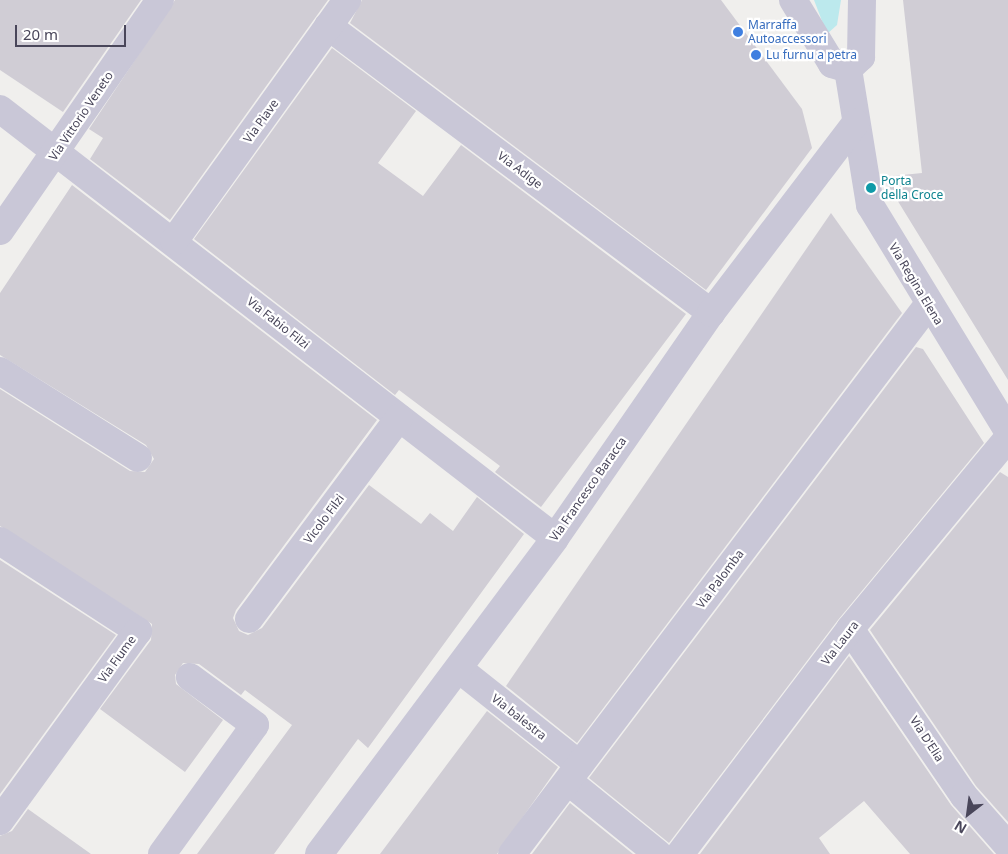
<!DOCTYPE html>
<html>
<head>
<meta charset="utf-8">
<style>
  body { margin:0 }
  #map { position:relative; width:1008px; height:854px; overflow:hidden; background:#f0efed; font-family:"Noto Sans",sans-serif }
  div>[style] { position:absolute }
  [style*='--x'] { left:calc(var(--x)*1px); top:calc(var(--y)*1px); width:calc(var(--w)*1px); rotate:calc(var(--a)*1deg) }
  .green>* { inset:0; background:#bce9ed }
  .building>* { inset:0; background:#d0cdd5 }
  .minor>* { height:28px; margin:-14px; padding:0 14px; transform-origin:14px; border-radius:14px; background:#c9c7d7 }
  .dots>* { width:14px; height:14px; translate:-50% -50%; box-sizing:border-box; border:2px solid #fff; border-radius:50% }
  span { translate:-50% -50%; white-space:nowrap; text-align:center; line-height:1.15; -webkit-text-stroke:4.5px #fff; paint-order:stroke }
  .shop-label { font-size:12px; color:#366cbe }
  .left { translate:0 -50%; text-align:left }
  .street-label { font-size:12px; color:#49465a }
  .culture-label { font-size:12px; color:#0d838f }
  .north { position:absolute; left:943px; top:789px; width:50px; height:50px; -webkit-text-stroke:4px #fff; paint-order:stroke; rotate:210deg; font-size:14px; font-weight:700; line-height:20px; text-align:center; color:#49465a }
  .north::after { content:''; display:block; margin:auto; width:18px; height:22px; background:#49465a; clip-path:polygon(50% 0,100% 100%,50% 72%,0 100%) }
  .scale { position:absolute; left:15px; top:25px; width:111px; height:22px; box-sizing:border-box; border:2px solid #49465a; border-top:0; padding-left:6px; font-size:15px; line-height:18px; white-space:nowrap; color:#49465a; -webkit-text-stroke:4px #fff; paint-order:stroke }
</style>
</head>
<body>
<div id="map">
  <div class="green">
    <i style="clip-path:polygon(814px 0,841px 0,837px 25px,827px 34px)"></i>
  </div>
  <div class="building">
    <i style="clip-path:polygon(0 0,141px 0,63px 112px,0 70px)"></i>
    <i style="clip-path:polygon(175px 0,328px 0,170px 220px,90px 159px,103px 138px,89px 129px)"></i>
    <i style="clip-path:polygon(362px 0,721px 0,802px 109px,812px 148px,706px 290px,350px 23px)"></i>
    <i style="clip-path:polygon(903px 0,1008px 0,1008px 380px,883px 177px,922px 173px)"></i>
    <i style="clip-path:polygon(332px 48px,416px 111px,378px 163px,423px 196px,461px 145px,686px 314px,541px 507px,495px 472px,500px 466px,399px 390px,395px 395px,194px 239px)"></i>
    <i style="clip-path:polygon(72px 185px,377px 420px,236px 610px,233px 618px,239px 631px,248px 635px,262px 628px,369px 485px,421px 524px,430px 513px,453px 531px,477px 497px,524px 534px,368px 748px,358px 739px,274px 854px,197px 854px,292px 725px,245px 690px,241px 695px,199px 664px,183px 663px,175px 675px,176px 684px,223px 720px,185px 772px,100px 709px,151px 640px,152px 624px,0 526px,0 389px,130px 471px,145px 472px,154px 459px,146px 445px,0 355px,0 293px)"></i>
    <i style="clip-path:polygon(831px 213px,902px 313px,577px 743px,506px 686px)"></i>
    <i style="clip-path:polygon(916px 347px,923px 349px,984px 443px,838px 620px,669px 843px,589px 778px)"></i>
    <i style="clip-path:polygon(1000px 472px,1008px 477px,1008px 822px,976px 786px,870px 630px)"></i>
    <i style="clip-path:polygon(0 560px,116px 635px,0 794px)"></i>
    <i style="clip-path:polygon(849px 656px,951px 805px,994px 854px,910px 854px,864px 801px,819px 838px,830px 854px,700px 854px)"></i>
    <i style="clip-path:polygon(487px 711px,558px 767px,497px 854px,380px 854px)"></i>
    <i style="clip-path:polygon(570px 803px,633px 854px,532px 854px)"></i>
    <i style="clip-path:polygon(28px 809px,91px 854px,0 854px,0 836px,12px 831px)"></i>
  </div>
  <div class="minor">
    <i style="--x:793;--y:0;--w:75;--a:58.6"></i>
    <i style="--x:832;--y:64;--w:17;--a:17"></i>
    <i style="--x:848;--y:69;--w:18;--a:-43"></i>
    <i style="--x:861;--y:57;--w:57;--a:-89"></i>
    <i style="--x:328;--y:26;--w:479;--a:36.8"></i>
    <i style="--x:848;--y:69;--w:138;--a:80.8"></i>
    <i style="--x:870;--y:205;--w:265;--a:58.6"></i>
    <i style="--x:0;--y:109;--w:701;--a:37.7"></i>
    <i style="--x:0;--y:231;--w:281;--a:-55.3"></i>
    <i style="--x:174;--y:241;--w:297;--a:-54.3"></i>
    <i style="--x:0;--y:371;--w:163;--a:32.2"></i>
    <i style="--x:0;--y:541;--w:165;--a:33.1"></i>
    <i style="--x:138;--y:631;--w:235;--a:126"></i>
    <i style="--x:249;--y:619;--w:251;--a:-53.3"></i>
    <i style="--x:850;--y:629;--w:202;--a:55.7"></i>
    <i style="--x:964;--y:796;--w:67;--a:48.7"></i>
    <i style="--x:459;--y:669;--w:154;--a:38.4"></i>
    <i style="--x:568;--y:781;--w:116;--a:39"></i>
    <i style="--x:162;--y:854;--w:159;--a:-54.2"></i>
    <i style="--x:255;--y:725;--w:81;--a:-143.6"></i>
    <i style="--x:319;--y:854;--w:394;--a:-53.2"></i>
    <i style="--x:555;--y:538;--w:274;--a:-55.3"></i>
    <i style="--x:711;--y:313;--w:239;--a:-52.7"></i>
    <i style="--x:512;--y:854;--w:689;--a:-52.85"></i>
    <i style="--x:680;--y:854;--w:282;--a:-52.9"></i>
    <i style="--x:850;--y:629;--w:248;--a:-50.4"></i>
  </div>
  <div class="dots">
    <i style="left:738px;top:32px;background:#3f7fe0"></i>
    <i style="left:756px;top:55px;background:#3f7fe0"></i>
    <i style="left:871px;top:188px;background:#0f9aa8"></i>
  </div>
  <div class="shop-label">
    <span class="left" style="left:748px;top:32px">Marraffa<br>Autoaccessori</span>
    <span class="left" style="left:766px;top:55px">Lu furnu a petra</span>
  </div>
  <div class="street-label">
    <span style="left:81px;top:116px;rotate:-56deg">Via Vittorio Veneto</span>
    <span style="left:261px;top:121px;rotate:-54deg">Via Piave</span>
    <span style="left:520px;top:170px;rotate:37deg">Via Adige</span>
    <span style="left:916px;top:284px;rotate:59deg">Via Regina Elena</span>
    <span style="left:278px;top:323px;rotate:38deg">Via Fabio Filzi</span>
    <span style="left:588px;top:489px;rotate:-55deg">Via Francesco Baracca</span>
    <span style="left:324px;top:519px;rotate:-53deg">Vicolo Filzi</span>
    <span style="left:720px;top:579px;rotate:-53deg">Via Palomba</span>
    <span style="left:840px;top:643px;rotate:-52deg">Via Laura</span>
    <span style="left:117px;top:659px;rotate:-54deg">Via Fiume</span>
    <span style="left:519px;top:717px;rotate:38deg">Via balestra</span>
    <span style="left:927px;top:739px;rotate:57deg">Via D'Elia</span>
  </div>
  <div class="culture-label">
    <span class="left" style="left:881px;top:188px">Porta<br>della Croce</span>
  </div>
  <div class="north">N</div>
  <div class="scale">20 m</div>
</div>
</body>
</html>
